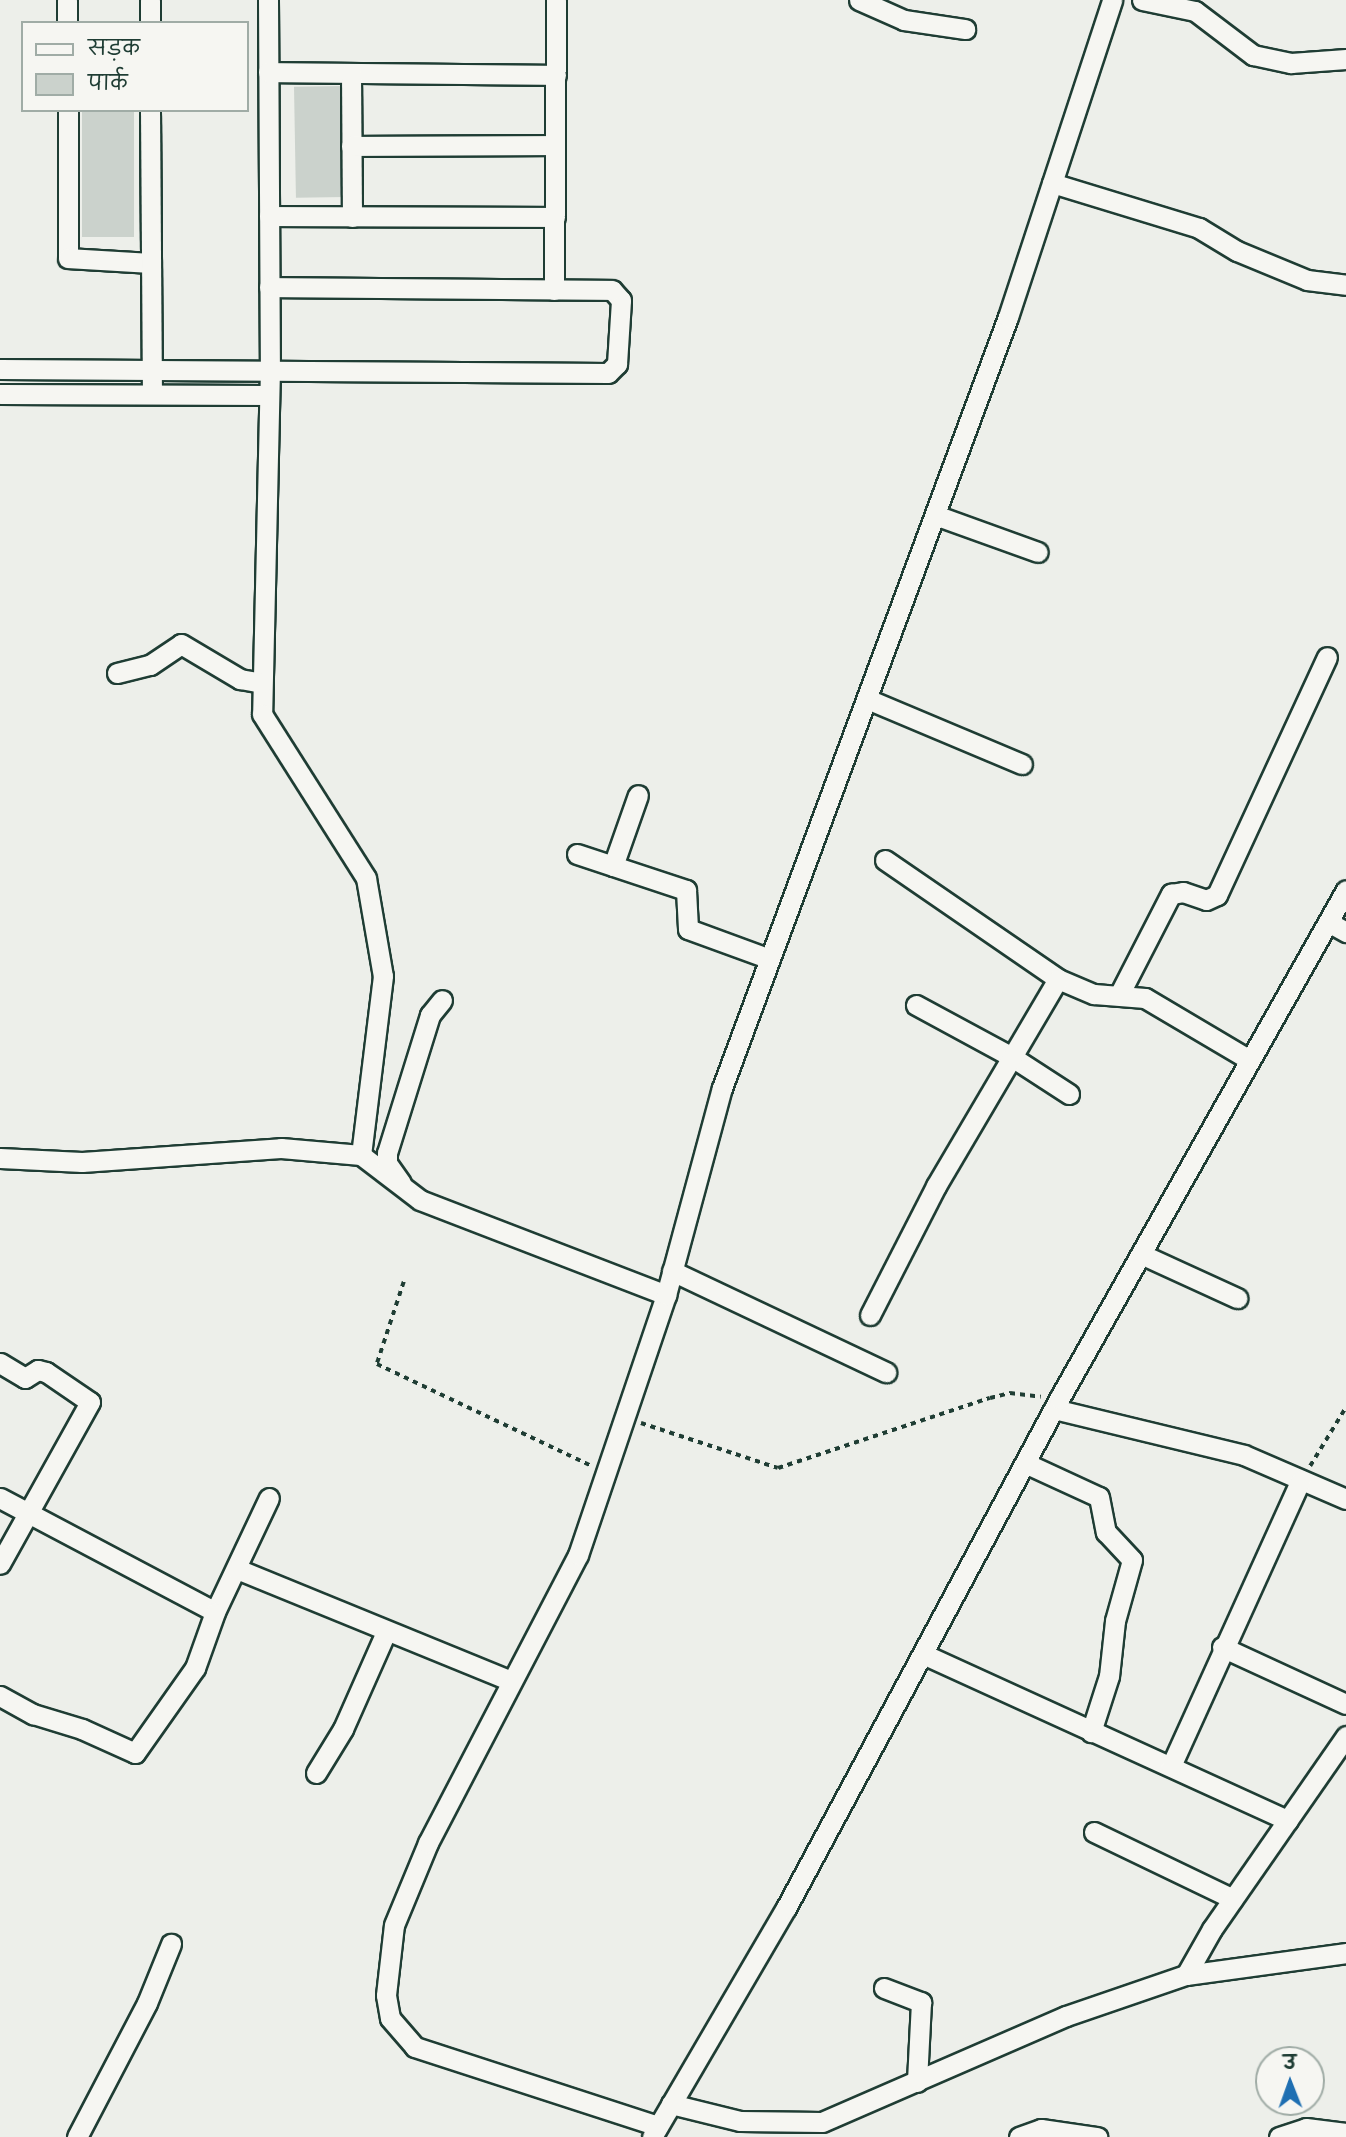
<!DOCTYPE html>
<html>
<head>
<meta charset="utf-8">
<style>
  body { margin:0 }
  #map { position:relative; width:1346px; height:2137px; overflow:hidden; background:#edefea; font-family:Mali,"Playpen Sans Deva",sans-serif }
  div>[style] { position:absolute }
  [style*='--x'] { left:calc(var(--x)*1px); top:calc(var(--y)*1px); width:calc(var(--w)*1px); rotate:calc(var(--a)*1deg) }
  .green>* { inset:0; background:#cbd2cc; transform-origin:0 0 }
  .path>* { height:3.5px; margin-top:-1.75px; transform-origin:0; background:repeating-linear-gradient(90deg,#1f3d34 0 5px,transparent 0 10px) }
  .roads { filter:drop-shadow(2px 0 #1f3d34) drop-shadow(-2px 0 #1f3d34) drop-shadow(0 2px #1f3d34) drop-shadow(0 -2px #1f3d34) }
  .minor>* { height:19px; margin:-9.5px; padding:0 9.5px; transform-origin:9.5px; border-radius:9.5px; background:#f6f6f2 }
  span { translate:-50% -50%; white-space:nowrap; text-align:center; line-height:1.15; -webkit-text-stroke:7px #f6f6f2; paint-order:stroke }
  .legend { position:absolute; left:21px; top:21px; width:228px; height:91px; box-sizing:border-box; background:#f6f6f2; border:2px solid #a0aca6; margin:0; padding:9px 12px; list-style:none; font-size:21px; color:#1f3d34 }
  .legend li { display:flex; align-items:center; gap:14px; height:35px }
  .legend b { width:35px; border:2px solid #a0aca6 }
  .north { position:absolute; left:1255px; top:2046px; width:70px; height:70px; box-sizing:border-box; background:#f6f6f2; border:2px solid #a0aca6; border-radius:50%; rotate:359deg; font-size:19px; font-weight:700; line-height:28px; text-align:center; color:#1f3d34 }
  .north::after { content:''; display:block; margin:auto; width:24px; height:32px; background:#1f6fb2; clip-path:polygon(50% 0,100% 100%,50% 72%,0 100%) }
</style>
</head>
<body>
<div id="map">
  <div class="green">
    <i style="left:343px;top:86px;width:111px;height:49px;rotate:89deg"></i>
    <i style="left:82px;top:110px;width:52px;height:127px"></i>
  </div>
  <div class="path">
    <i style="--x:404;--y:1282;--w:86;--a:108.2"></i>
    <i style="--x:377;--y:1364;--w:236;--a:25.4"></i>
    <i style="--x:641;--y:1423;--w:144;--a:18.2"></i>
    <i style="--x:778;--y:1468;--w:223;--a:-18.3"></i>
    <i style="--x:990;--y:1398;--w:21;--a:-14"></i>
    <i style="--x:1010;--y:1393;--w:31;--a:7"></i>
    <i style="--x:1310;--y:1466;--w:69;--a:-58.6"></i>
  </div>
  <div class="roads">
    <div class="minor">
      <i style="--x:67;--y:0;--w:23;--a:90"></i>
      <i style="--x:150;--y:0;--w:23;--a:90"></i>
      <i style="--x:268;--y:0;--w:368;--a:89.7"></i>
      <i style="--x:270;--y:368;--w:346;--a:91.3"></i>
      <i style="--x:262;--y:714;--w:194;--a:57.6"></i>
      <i style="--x:366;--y:878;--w:99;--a:80.2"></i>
      <i style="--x:383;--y:976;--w:180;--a:97"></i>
      <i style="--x:361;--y:1155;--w:74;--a:37.3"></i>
      <i style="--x:420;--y:1200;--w:264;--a:21.1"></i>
      <i style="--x:859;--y:0;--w:49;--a:24"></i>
      <i style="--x:904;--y:20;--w:62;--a:8.4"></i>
      <i style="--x:1142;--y:0;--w:54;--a:11.7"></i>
      <i style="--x:1195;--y:11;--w:73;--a:37.2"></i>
      <i style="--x:1253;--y:55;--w:39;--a:12"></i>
      <i style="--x:1291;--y:63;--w:55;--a:-4.2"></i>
      <i style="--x:268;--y:72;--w:288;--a:0.6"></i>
      <i style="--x:351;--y:73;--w:144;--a:89.6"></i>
      <i style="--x:68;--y:110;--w:148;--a:90"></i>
      <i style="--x:68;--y:258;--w:82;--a:3.5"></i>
      <i style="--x:150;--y:110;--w:284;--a:89.6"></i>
      <i style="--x:351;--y:146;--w:204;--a:-0.3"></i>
      <i style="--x:1052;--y:183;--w:154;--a:17"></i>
      <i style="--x:1199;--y:228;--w:44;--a:31.2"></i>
      <i style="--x:1237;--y:251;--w:76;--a:22.5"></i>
      <i style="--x:1307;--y:280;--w:39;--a:7"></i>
      <i style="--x:269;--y:216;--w:286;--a:0.2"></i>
      <i style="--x:554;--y:290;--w:290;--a:-89.6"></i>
      <i style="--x:0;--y:369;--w:608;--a:0.38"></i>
      <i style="--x:608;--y:373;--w:13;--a:-45"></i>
      <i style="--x:617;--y:364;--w:64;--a:-86.4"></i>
      <i style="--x:621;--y:300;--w:13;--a:-132"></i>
      <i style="--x:612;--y:290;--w:343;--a:-179.5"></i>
      <i style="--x:0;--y:394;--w:269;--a:0.2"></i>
      <i style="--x:935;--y:515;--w:109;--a:19.8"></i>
      <i style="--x:117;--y:673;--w:34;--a:-14"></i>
      <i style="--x:150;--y:665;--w:37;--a:-34"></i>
      <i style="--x:181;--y:644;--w:69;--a:30.7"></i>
      <i style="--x:240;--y:679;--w:22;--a:10"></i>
      <i style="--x:867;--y:699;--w:168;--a:22.8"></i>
      <i style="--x:577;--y:854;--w:115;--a:18.3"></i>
      <i style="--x:686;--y:890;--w:39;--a:87"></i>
      <i style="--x:688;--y:929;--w:87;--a:20.1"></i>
      <i style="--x:885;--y:860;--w:210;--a:34.5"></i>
      <i style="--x:1058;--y:979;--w:39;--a:23"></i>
      <i style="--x:1094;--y:994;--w:51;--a:4.5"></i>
      <i style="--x:1145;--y:998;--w:122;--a:30.6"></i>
      <i style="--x:613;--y:866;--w:75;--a:-70.6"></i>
      <i style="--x:1328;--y:922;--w:21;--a:29"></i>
      <i style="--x:1119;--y:995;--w:114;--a:-62.8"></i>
      <i style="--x:1171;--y:894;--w:12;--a:-9"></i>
      <i style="--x:1183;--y:892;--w:24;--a:19"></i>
      <i style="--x:1206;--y:900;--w:12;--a:-24"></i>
      <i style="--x:1217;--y:895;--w:262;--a:-65.2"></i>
      <i style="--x:916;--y:1005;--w:109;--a:28.4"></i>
      <i style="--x:1012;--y:1057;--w:68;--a:33"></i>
      <i style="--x:0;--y:1158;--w:82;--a:2.8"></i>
      <i style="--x:82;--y:1162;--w:199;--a:-4"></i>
      <i style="--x:281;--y:1148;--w:80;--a:5"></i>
      <i style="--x:401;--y:1183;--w:24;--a:-125"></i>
      <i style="--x:387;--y:1163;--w:10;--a:-90"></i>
      <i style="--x:387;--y:1153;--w:145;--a:-72.7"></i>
      <i style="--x:430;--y:1015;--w:19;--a:-51"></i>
      <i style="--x:1141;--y:1254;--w:106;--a:24.6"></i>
      <i style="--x:672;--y:1271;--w:237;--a:25.3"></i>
      <i style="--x:870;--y:1315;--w:145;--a:-62.9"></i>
      <i style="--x:936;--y:1186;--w:240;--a:-59.5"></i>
      <i style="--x:0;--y:1363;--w:29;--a:31"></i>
      <i style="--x:25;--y:1378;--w:15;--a:-32"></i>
      <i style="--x:38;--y:1370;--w:8;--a:14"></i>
      <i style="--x:46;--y:1372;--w:53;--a:34.3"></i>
      <i style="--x:90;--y:1402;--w:185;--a:119.1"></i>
      <i style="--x:1054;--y:1409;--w:195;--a:13.6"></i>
      <i style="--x:1244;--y:1455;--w:111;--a:23.3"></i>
      <i style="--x:1025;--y:1463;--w:81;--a:24.7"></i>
      <i style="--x:1099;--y:1497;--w:36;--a:79"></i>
      <i style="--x:1106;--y:1532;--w:38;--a:47"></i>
      <i style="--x:1132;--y:1560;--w:63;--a:105.6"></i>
      <i style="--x:1115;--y:1621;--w:55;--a:96.2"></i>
      <i style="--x:1109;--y:1676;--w:59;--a:107.8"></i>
      <i style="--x:0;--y:1498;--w:243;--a:27.9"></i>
      <i style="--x:215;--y:1612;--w:126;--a:-64.7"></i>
      <i style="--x:237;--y:1569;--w:296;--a:22.2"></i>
      <i style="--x:1222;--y:1647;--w:136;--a:24.7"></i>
      <i style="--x:923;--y:1654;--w:401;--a:24.5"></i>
      <i style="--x:0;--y:1696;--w:38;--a:29"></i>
      <i style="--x:33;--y:1714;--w:51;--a:17"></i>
      <i style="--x:82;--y:1729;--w:58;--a:24.4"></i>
      <i style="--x:135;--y:1753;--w:104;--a:-54.8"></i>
      <i style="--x:195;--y:1668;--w:59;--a:-70.3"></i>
      <i style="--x:1171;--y:1766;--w:314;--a:-65.6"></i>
      <i style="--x:316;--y:1773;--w:52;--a:-58.5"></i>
      <i style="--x:343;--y:1729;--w:106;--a:-66.1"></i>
      <i style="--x:1094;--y:1832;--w:154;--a:25.7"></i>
      <i style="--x:1186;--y:1975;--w:53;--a:-60.5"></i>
      <i style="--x:1212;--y:1929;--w:235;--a:-55.2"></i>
      <i style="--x:884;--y:1988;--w:40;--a:21"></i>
      <i style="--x:921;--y:2002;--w:80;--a:92.9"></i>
      <i style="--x:671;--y:2104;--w:71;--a:13.8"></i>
      <i style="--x:740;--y:2121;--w:82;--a:0.7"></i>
      <i style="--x:822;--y:2122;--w:266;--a:-23.5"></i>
      <i style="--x:1066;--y:2016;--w:127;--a:-18.9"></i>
      <i style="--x:1186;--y:1975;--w:162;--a:-7.8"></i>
      <i style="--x:658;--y:2126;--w:256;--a:-162"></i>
      <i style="--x:415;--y:2047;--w:38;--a:-131"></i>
      <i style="--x:390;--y:2018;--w:23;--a:-100"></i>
      <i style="--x:386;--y:1995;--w:70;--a:-83.5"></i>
      <i style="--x:394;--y:1925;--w:89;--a:-67.5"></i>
      <i style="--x:428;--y:1843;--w:325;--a:-62.5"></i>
      <i style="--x:578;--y:1555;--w:274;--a:-71.3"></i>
      <i style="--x:666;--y:1295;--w:214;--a:-74.9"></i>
      <i style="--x:722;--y:1088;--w:822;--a:-69.65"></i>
      <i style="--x:1008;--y:317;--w:334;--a:-71.8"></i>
      <i style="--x:77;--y:2137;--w:151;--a:-62.4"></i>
      <i style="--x:147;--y:2003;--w:64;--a:-67.9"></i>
      <i style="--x:652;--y:2137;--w:265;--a:-59.7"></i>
      <i style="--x:786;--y:1908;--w:578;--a:-61.79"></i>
      <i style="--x:1059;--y:1399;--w:584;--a:-60.58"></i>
      <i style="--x:1019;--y:2137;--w:23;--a:-20"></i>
      <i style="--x:1041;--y:2129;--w:57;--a:8.1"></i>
      <i style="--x:1279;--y:2137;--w:28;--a:-18"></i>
      <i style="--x:1306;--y:2128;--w:40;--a:7.1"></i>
    </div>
  </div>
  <ul class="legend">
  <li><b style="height:9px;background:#f6f6f2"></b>सड़क</li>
  <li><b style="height:19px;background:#cbd2cc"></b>पार्क</li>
  </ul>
  <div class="north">उ</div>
</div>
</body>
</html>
